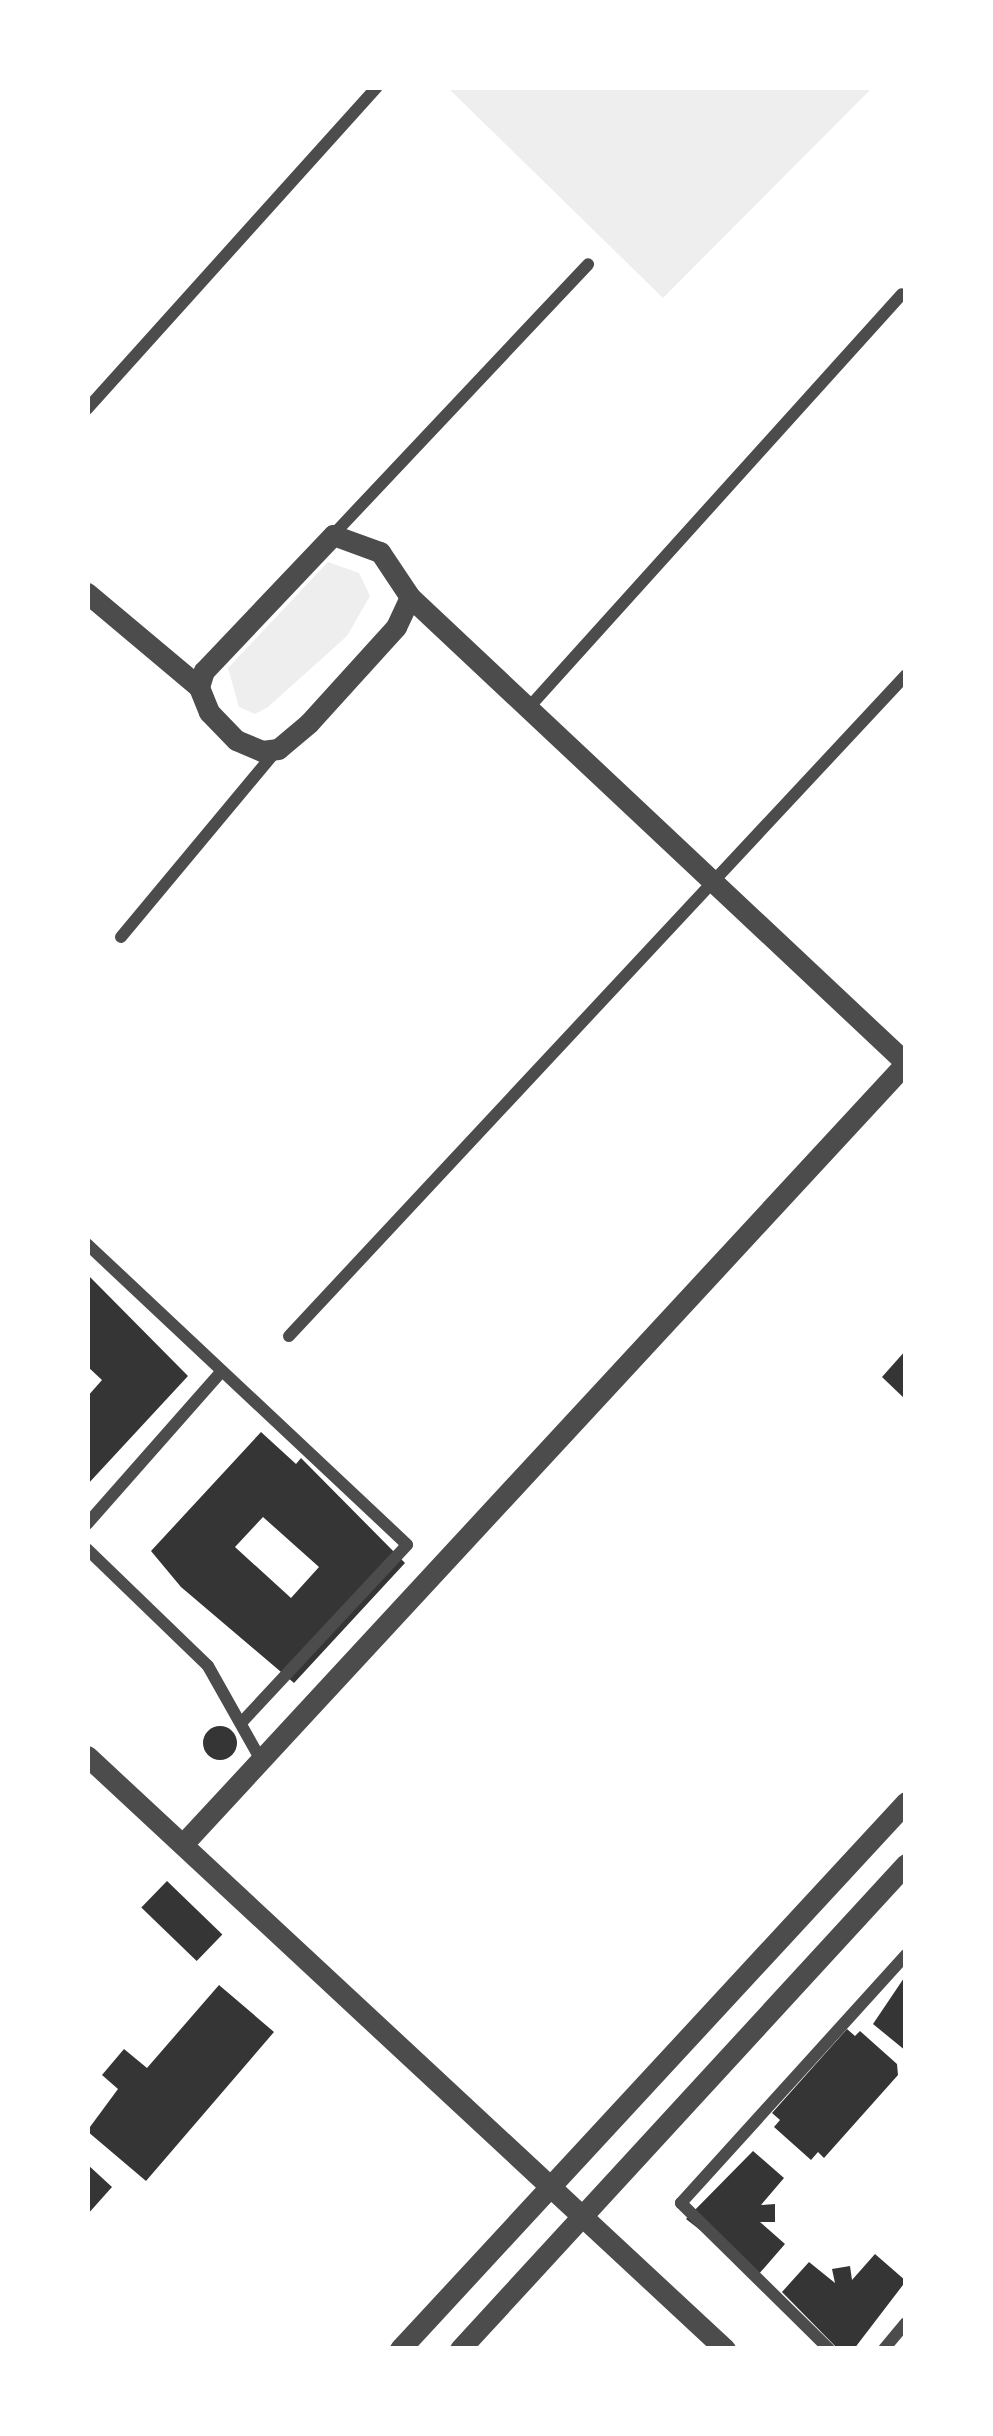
<!DOCTYPE html>
<html>
<head>
<meta charset="utf-8">
<style>
  body { margin:0 }
  #map { position:relative; width:993px; height:2436px; overflow:hidden; background:#fff; font-family:"DejaVu Sans",sans-serif }
  div>[style] { position:absolute }
  [style*='--x'] { left:calc(var(--x)*1px); top:calc(var(--y)*1px); width:calc(var(--w)*1px); rotate:calc(var(--a)*1deg) }
  .green>* { inset:0; background:#eee }
  .building>* { inset:0; background:#353535; transform-origin:0 0 }
  .round { border-radius:50% }
  .minor>* { height:12px; margin:-6px; padding:0 6px; transform-origin:6px; border-radius:6px; background:#4c4c4c }
  .tertiary>* { height:21px; margin:-10.5px; padding:0 10.5px; transform-origin:10.5px; border-radius:10.5px; background:#4c4c4c }
  span { translate:-50% -50%; white-space:nowrap; text-align:center; line-height:1.15; -webkit-text-stroke:9px #fff; paint-order:stroke }
  .frame { position:absolute; inset:0; border:90px solid #fff; pointer-events:none }
</style>
</head>
<body>
<div id="map">
  <div class="green">
    <i style="clip-path:polygon(447px 87px,873px 87px,663px 298px)"></i>
    <i style="clip-path:polygon(328px 562px,359px 573px,370px 596px,347px 636px,268px 707px,255px 714px,239px 707px,228px 668px)"></i>
  </div>
  <div class="building">
    <i style="clip-path:polygon(87px 1274px,188px 1376px,87px 1485px,87px 1397px,102px 1380px,87px 1366px)"></i>
    <i style="clip-path:polygon(906px 1350px,906px 1400px,882px 1377px)"></i>
    <i style="clip-path:polygon(evenodd,261px 1432px,296px 1464px,301px 1458px,405px 1563px,294px 1683px,181px 1587px,151px 1551px,261px 1432px,263px 1517px,319px 1567px,291px 1598px,235px 1547px,263px 1517px)"></i>
    <i class="round" style="left:203px;top:1726px;width:34px;height:34px"></i>
    <i style="left:167px;top:1881px;width:77px;height:37px;rotate:44deg"></i>
    <i style="clip-path:polygon(906px 1975px,906px 2051px,873px 2024px)"></i>
    <i style="clip-path:polygon(219px 1985px,274px 2032px,146px 2181px,87px 2131px,118px 2089px,102px 2075px,124px 2049px,147px 2068px)"></i>
    <i style="clip-path:polygon(847px 2029px,855px 2036px,860px 2031px,897px 2064px,898px 2075px,824px 2158px,818px 2152px,811px 2160px,774px 2127px,780px 2120px,772px 2113px)"></i>
    <i style="clip-path:polygon(753px 2151px,784px 2178px,761px 2205px,775px 2204px,775px 2222px,760px 2222px,785px 2244px,758px 2275px,686px 2219px)"></i>
    <i style="clip-path:polygon(87px 2164px,112px 2187px,87px 2215px)"></i>
    <i style="clip-path:polygon(875px 2254px,906px 2281px,854px 2349px,838px 2349px,782px 2292px,809px 2262px,835px 2283px,832px 2269px,850px 2266px,852px 2280px)"></i>
  </div>
  <div class="minor">
    <i style="--x:87;--y:409;--w:433;--a:-48"></i>
    <i style="--x:333;--y:535;--w:372;--a:-46.7"></i>
    <i style="--x:532;--y:704;--w:552;--a:-47.94"></i>
    <i style="--x:121;--y:937;--w:244;--a:-50.2"></i>
    <i style="--x:87;--y:1244;--w:439;--a:43.2"></i>
    <i style="--x:407;--y:1545;--w:241;--a:133"></i>
    <i style="--x:289;--y:1336;--w:904;--a:-46.97"></i>
    <i style="--x:87;--y:1524;--w:204;--a:-48.6"></i>
    <i style="--x:87;--y:1549;--w:168;--a:44"></i>
    <i style="--x:208;--y:1666;--w:108;--a:60.6"></i>
    <i style="--x:829;--y:2349;--w:208;--a:-135.4"></i>
    <i style="--x:681;--y:2203;--w:335;--a:-47.8"></i>
    <i style="--x:884;--y:2349;--w:34;--a:-50"></i>
  </div>
  <div class="tertiary">
    <i style="--x:333;--y:535;--w:50;--a:19.9"></i>
    <i style="--x:380;--y:552;--w:54;--a:56.3"></i>
    <i style="--x:410;--y:597;--w:33;--a:115"></i>
    <i style="--x:396;--y:627;--w:130;--a:132.2"></i>
    <i style="--x:309;--y:723;--w:40;--a:140"></i>
    <i style="--x:278;--y:749;--w:16;--a:173"></i>
    <i style="--x:262;--y:751;--w:28;--a:-157"></i>
    <i style="--x:236;--y:740;--w:39;--a:-134"></i>
    <i style="--x:209;--y:712;--w:27;--a:-112"></i>
    <i style="--x:199;--y:687;--w:17;--a:-73"></i>
    <i style="--x:204;--y:671;--w:187;--a:-46.5"></i>
    <i style="--x:87;--y:593;--w:146;--a:40"></i>
    <i style="--x:410;--y:597;--w:681;--a:43.21"></i>
    <i style="--x:87;--y:1756;--w:871;--a:42.91"></i>
    <i style="--x:183;--y:1844;--w:1064;--a:-47.21"></i>
    <i style="--x:400;--y:2349;--w:745;--a:-47.23"></i>
    <i style="--x:460;--y:2349;--w:659;--a:-47.4"></i>
  </div>
  <div class="frame"></div>
</div>
</body>
</html>
